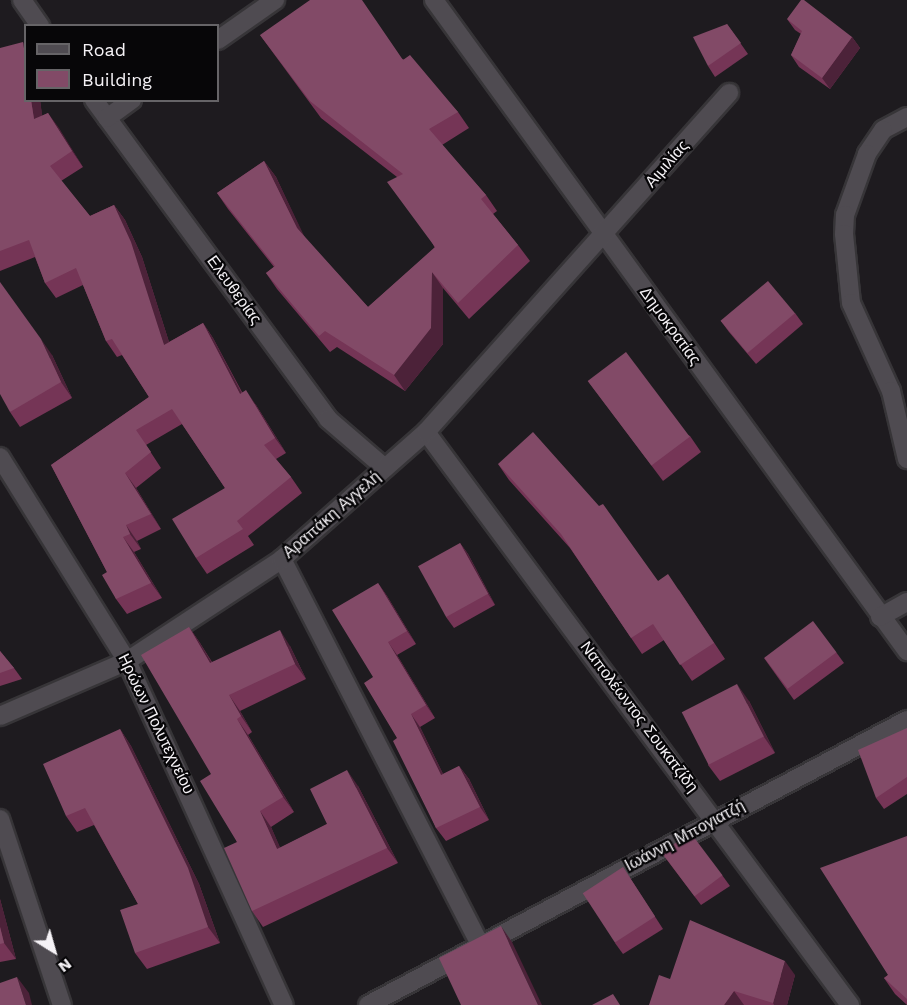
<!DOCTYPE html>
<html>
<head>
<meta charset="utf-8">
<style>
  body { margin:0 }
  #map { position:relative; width:907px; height:1005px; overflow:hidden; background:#1e1b1f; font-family:"Work Sans",sans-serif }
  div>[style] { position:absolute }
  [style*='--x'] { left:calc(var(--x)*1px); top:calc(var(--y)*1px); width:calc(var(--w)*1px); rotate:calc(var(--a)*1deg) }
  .roads { filter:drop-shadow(2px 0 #373538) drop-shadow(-2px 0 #373538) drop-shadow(0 2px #373538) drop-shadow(0 -2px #373538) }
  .minor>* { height:18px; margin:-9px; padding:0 9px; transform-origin:9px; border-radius:9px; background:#4f4b51 }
  .wall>* { inset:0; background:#753556 }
  .shaded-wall>* { inset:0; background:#4c2239 }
  .building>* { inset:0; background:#824a67; transform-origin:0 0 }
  span { translate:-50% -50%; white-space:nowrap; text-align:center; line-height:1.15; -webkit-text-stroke:4.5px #070608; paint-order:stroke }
  .street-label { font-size:16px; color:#f5f2f6 }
  .legend { position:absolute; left:24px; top:24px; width:195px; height:78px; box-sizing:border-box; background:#070608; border:2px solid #666467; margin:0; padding:8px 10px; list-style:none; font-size:18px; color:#f5f2f6 }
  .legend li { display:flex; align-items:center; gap:12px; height:30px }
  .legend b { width:30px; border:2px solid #666467 }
  .north { position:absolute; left:24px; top:921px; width:60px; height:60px; -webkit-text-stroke:4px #070608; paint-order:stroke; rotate:143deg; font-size:16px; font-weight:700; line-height:24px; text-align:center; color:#f5f2f6 }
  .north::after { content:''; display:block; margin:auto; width:21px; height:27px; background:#f5f2f6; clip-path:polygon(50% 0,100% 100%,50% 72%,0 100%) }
</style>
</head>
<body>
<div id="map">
  <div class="roads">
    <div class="minor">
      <i style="--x:22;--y:0;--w:32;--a:55"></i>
      <i style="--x:434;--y:0;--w:805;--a:54"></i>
      <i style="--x:218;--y:40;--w:70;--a:-35.1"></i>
      <i style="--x:94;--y:100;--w:396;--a:53.7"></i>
      <i style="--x:328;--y:419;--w:75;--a:40.7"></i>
      <i style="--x:907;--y:117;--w:27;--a:152"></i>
      <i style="--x:883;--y:130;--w:29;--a:124"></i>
      <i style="--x:867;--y:154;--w:65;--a:109.8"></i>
      <i style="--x:845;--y:215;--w:19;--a:93"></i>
      <i style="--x:844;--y:234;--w:69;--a:84.2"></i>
      <i style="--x:851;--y:303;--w:97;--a:65.6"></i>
      <i style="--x:891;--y:391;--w:70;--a:76.8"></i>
      <i style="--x:107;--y:118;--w:31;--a:-36"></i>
      <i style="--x:426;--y:432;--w:713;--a:53.5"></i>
      <i style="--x:0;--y:457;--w:240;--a:58.1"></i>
      <i style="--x:127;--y:661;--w:378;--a:65.5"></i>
      <i style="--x:282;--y:559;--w:434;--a:62.8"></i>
      <i style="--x:880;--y:617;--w:31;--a:-29"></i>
      <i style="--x:0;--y:716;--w:138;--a:-23.4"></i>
      <i style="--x:127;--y:661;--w:186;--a:-33.3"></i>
      <i style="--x:282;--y:559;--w:192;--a:-41.4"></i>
      <i style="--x:426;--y:432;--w:455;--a:-48.2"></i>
      <i style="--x:0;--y:819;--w:196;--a:71.6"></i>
      <i style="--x:368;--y:1005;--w:610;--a:-27.87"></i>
    </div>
  </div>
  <div class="wall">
    <i style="clip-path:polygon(787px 19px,852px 37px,860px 48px,830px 89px,799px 67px,791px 55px,801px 34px,795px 30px)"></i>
    <i style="clip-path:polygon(727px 24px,748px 54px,715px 77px,708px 66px)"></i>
    <i style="clip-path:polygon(260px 35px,403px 59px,458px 112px,469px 128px,442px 145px,486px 195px,497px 211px,493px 214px,518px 245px,530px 261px,469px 319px,443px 288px,443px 344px,405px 391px,337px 347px,330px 352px,277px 289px,266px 273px,274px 267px,228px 209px,217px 193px,264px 161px,276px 177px,304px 237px,368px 307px,435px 248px,397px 177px,321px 118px)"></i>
    <i style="clip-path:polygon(0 48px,26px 100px,40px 100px,42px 116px,48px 113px,83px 167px,61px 181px,90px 216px,114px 205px,125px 220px,142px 257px,169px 342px,203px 323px,213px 338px,242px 392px,256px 405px,286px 453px,276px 459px,291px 477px,302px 493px,248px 536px,254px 545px,207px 574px,196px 558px,225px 488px,182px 424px,146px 445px,161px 468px,136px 488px,161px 529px,137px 541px,141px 549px,134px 552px,162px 598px,127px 614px,116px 599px,107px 572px,51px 465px,149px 397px,122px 355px,117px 357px,106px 341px,83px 285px,56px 298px,45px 283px,35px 257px,0 271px)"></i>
    <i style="clip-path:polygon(795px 313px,803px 324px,756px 364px,729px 332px,721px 321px)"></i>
    <i style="clip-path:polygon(52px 355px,72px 398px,20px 427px,10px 412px)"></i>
    <i style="clip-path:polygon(588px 381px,690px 436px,701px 452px,663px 481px)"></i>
    <i style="clip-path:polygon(498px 464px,658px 581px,679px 590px,725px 659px,692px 681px,664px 640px,642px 654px,570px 548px,509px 480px)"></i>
    <i style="clip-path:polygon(460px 543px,468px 554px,495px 605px,454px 628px,446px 617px)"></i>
    <i style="clip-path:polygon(378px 583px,387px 596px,416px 644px,397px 655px,435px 718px,420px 727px,443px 774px,459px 766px,469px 779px,489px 820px,446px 841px,436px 828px,397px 738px)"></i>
    <i style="clip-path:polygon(189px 627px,200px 643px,212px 662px,290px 646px,306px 679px,240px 711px,252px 732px,248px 735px,294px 812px,271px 827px,280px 848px,327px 824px,358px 786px,398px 863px,263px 927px,252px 911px,237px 842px,211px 774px)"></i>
    <i style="clip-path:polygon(0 651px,14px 668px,22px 679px,0 686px)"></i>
    <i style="clip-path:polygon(836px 652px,844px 663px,794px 700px,764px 658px)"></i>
    <i style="clip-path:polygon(749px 701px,775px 753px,720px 781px,708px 765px)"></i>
    <i style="clip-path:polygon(907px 728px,907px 794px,884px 809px,876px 798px)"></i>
    <i style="clip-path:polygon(120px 729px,131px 746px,199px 884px,220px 943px,147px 969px,135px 953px,138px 904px,94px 825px,77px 832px,66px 816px)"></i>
    <i style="clip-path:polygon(907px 836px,907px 1005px,895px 994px,884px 978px,888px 975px)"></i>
    <i style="clip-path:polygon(661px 852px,722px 875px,730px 886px,701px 905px)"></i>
    <i style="clip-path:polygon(623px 867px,663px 929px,623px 954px,615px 943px)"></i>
    <i style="clip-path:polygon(0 899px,16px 959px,0 962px)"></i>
    <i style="clip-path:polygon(795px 975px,787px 1005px,649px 1005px,670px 979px)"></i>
  </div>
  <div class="shaded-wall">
    <i style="clip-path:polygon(852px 37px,860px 48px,830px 89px,822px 78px)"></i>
    <i style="clip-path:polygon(23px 42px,26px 46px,26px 61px)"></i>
    <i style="clip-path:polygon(31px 100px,40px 100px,45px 135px,34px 119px)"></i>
    <i style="clip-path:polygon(48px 113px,59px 128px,83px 167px,72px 151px)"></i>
    <i style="clip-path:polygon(264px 161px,276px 177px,308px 244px,297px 228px)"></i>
    <i style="clip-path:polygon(114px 205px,125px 220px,142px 257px,175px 361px,164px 345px)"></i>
    <i style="clip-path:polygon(432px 272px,443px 288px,443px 344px,405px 391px,394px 375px)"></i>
    <i style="clip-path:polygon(203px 323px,213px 338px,250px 409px,240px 394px)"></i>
    <i style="clip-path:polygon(41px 339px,52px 355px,72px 398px,61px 382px)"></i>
    <i style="clip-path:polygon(246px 390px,256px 405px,286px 453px,275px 438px)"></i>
    <i style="clip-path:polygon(125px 473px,136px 488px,161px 529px,151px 514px)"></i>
    <i style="clip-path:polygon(126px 525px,137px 541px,141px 549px,130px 534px)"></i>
    <i style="clip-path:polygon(123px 537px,134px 552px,162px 598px,151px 583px)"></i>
    <i style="clip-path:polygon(460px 543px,468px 554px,495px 605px,488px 594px)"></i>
    <i style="clip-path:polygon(378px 583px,387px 596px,416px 644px,407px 631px)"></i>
    <i style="clip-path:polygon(189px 627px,200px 643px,221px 678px,210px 663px)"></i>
    <i style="clip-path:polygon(280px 630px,290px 646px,306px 679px,295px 664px)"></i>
    <i style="clip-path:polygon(388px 642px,397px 655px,435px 718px,426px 705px)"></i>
    <i style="clip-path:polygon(737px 684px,749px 701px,775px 753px,764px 737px)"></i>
    <i style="clip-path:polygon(229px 695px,240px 711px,252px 732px,241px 716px)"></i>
    <i style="clip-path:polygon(411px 714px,420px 727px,450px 788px,441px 775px)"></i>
    <i style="clip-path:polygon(237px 719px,248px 735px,294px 812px,283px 797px)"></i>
    <i style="clip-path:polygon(120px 729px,131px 746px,199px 884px,220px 943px,208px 927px)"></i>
    <i style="clip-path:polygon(459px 766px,469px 779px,489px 820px,480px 807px)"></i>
    <i style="clip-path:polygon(347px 770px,358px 786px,398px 863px,387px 848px)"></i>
    <i style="clip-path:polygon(260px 811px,271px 827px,288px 865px,277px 849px)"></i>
    <i style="clip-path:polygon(0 899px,16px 959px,4px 943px,0 927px)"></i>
    <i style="clip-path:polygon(501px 926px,512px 942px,542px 1005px,538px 1005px)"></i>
    <i style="clip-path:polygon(785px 961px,795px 975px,787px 1005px,774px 1005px,773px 1003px)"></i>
    <i style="clip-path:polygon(17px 977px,29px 993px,32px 1005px,26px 1005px)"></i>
    <i style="clip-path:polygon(734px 991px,744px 1005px,724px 1005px)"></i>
  </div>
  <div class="building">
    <i style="clip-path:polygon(310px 0,362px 0,403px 60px,410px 55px,458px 112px,429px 129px,486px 195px,481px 199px,518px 245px,458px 303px,432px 272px,431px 328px,394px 375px,325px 331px,319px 336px,266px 273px,275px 266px,217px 193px,264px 161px,297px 228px,368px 307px,435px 247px,387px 182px,403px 174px,310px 101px,260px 35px)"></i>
    <i style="clip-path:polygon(801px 0,804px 0,852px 37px,822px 78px,791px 55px,802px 31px,787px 19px)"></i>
    <i style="clip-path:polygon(727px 24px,741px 43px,708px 66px,693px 37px)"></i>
    <i style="clip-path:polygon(23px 42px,26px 61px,26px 100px,31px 100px,34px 119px,48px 113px,72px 151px,50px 166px,90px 216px,114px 205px,131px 242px,164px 345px,203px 323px,240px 394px,246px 390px,275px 438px,264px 445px,291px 477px,237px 521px,243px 529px,196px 558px,172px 519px,225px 488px,172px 409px,136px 430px,151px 452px,125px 473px,151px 514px,126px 525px,130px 534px,123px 537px,151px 583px,116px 599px,102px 575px,107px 572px,51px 465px,149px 397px,112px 339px,106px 341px,76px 268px,45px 283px,29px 240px,0 251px,0 48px)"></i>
    <i style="left:768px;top:281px;width:42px;height:62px;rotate:50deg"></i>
    <i style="clip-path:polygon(0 282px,41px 339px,61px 382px,10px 412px,0 394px)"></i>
    <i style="left:626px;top:352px;width:106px;height:48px;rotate:53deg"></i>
    <i style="clip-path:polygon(533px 432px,599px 506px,603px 504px,658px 581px,668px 574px,714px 643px,680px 665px,653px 624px,631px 638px,561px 534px,498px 464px)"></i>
    <i style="left:460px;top:543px;width:58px;height:48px;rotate:61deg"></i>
    <i style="clip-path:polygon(378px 583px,407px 631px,388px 642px,426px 705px,411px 714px,441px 775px,459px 766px,480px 807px,436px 828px,393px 741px,397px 738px,364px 683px,373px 677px,332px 610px)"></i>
    <i style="left:813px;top:621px;width:39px;height:61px;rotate:53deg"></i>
    <i style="clip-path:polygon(189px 627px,210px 663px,280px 630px,295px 664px,229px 695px,241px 716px,237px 719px,283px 797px,260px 811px,277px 849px,327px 824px,310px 789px,347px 770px,387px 848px,252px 911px,224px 848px,237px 842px,200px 781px,211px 774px,141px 655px)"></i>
    <i style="clip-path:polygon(0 651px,14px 668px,0 673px)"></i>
    <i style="left:737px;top:684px;width:59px;height:62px;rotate:63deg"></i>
    <i style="clip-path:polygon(907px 728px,907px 777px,876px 798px,858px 750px)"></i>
    <i style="clip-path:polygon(120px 729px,188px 868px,208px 927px,135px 953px,120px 910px,138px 904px,85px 808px,66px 816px,43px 764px)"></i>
    <i style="left:690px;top:832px;width:54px;height:35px;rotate:53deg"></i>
    <i style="clip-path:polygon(907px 836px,907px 999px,884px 978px,888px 975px,820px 868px)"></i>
    <i style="left:623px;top:867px;width:59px;height:48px;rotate:57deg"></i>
    <i style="clip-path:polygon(690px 920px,785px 961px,773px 1003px,734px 991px,724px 1005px,649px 1005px,659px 975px,670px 979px)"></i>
    <i style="clip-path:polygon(501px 926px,538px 1005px,461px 1005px,439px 958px)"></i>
    <i style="clip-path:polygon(0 927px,4px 943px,0 944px)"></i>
    <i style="clip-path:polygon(17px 977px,26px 1005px,0 1005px,0 983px)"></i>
    <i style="clip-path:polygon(613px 994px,620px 1005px,592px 1005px)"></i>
  </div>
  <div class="street-label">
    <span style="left:667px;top:164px;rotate:-49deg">Αιμιλίας</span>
    <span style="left:234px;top:290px;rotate:54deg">Ελευθερίας</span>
    <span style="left:670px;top:326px;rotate:54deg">Δημοκρατίας</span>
    <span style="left:332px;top:515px;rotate:-41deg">Αραπάκη Αγγελή</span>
    <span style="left:639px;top:717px;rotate:53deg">Ναπολέωντος Σουκατζίδη</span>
    <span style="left:156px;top:724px;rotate:64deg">Ηρώων Πολυτεχνείου</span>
    <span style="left:685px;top:836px;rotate:-28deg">Ιωάννη Μπογιατζή</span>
  </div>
  <ul class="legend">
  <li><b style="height:8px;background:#4f4b51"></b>Road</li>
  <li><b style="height:16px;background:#824a67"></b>Building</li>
  </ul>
  <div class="north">N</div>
</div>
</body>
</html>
